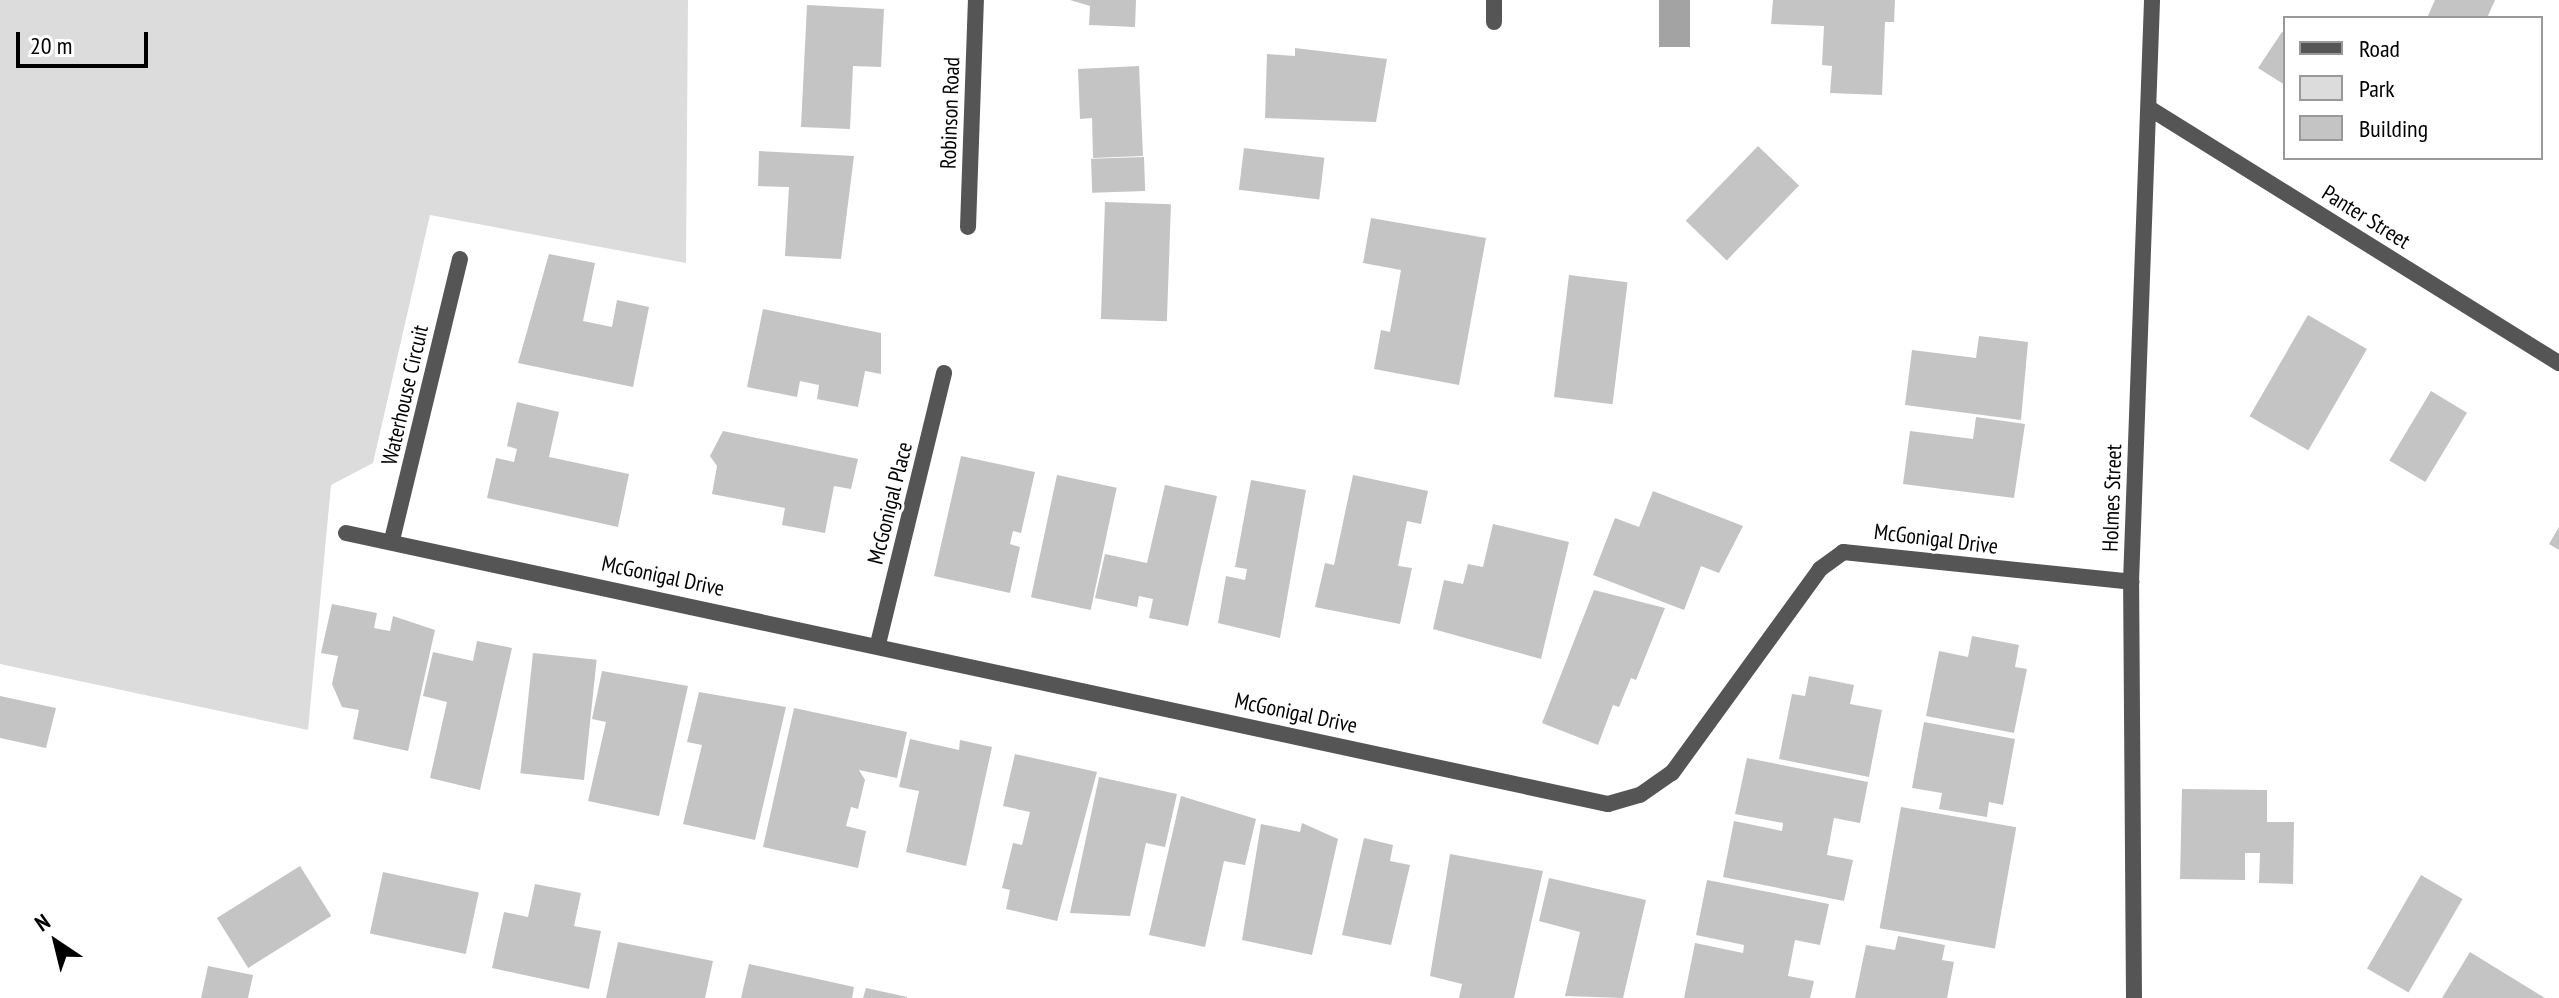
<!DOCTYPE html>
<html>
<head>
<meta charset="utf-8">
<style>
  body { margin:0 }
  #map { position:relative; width:2559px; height:998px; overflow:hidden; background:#fff; font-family:"PT Sans Narrow",sans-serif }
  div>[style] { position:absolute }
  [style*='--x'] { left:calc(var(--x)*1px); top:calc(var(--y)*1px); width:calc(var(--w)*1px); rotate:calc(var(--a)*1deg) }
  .green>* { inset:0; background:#dcdcdc }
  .water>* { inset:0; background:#a3a3a3; transform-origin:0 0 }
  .building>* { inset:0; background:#c4c4c4; transform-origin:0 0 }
  .minor>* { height:16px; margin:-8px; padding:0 8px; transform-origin:8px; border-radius:8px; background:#555 }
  span { translate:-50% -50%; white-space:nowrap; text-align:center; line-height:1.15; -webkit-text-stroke:6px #fff; paint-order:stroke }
  .street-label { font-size:22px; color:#000 }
  .legend { position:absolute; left:2283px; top:16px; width:260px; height:144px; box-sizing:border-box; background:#fff; border:2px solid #999; margin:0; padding:10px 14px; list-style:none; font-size:24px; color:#000 }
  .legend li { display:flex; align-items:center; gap:16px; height:40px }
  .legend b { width:40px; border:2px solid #999 }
  .north { position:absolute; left:16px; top:902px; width:80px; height:80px; -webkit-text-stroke:6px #fff; paint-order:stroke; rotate:325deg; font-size:22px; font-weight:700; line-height:32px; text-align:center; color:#000 }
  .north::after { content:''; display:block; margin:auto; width:28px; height:36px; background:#000; clip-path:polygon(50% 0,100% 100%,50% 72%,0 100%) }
  .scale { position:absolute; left:16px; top:32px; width:132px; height:36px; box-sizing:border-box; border:4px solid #000; border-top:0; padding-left:10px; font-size:24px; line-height:28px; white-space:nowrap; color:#000; -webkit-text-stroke:6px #fff; paint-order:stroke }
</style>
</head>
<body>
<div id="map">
  <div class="green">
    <i style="clip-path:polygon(0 0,688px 0,686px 263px,430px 215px,373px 463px,331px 485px,308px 730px,0 664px)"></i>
  </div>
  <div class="water">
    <i style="left:1659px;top:0;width:31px;height:47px"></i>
  </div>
  <div class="building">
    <i style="clip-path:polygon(1070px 0,1136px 0,1135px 27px,1089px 25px,1090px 6px)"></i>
    <i style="clip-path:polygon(1773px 0,1895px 0,1894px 22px,1885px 22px,1882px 95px,1830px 93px,1832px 66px,1822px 65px,1824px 26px,1771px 24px)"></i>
    <i style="clip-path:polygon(2435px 0,2495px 0,2487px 18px,2427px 18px)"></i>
    <i style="clip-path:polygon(807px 5px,884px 9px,881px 67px,853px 66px,850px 129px,801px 127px)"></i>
    <i style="clip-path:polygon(2282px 32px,2285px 34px,2285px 85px,2258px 68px)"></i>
    <i style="clip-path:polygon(1295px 48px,1387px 59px,1376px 122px,1265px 118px,1267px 54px,1295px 56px)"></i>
    <i style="clip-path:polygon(1139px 66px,1143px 156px,1093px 158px,1092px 118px,1080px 119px,1078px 69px)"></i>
    <i style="left:1758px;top:146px;width:57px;height:104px;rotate:44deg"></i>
    <i style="left:1244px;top:148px;width:81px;height:42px;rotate:7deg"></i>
    <i style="clip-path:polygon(759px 151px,854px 156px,841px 259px,785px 256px,789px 187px,758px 186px)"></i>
    <i style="left:1144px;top:157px;width:34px;height:53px;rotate:88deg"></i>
    <i style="left:1105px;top:202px;width:66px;height:117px;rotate:2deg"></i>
    <i style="clip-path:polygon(1371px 218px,1486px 238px,1459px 385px,1374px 369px,1381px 330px,1390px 332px,1401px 270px,1363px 263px)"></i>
    <i style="clip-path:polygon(549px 254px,595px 263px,583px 321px,612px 327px,617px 300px,649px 307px,633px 387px,518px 363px)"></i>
    <i style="left:1569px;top:275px;width:59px;height:123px;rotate:7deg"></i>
    <i style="clip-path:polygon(763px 309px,881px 333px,881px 374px,865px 371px,858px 407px,817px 399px,819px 385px,800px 381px,797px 397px,747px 387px)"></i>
    <i style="left:2308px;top:315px;width:68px;height:117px;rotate:30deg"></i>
    <i style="clip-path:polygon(1979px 336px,2028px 342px,2021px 420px,1905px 405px,1912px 350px,1976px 358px)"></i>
    <i style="left:2431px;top:391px;width:42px;height:81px;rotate:31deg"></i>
    <i style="clip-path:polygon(517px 402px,559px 412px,549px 457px,629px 474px,618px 527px,487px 498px,496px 458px,514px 462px,517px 449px,507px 446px)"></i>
    <i style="clip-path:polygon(1976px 417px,2025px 424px,2014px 498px,1903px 484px,1910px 431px,1973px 439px)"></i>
    <i style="clip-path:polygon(723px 431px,858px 459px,851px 489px,834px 486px,825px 533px,782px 525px,785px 508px,712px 494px,717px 466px,710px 456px)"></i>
    <i style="clip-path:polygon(961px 456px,1035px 472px,1021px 533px,1013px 531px,1010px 544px,1020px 547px,1010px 593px,934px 576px)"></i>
    <i style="left:1057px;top:475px;width:61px;height:125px;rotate:12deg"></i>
    <i style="clip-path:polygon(1353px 475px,1428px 491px,1421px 524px,1407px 521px,1398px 566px,1412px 568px,1400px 624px,1315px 607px,1325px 563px,1334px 565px)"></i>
    <i style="clip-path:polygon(1251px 480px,1306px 490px,1280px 638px,1218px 623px,1226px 576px,1245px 580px,1247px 569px,1235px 567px)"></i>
    <i style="clip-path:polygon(1165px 485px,1217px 496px,1188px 626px,1149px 618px,1153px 599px,1139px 596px,1137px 607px,1095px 598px,1105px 554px,1147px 563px)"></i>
    <i style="clip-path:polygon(1653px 491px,1743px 526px,1719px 573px,1701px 566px,1684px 610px,1593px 575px,1615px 518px,1639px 527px)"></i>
    <i style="clip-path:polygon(1493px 524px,1569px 542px,1541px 659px,1433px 629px,1444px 580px,1463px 584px,1468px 564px,1483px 567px)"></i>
    <i style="clip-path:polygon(2559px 527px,2559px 550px,2549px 544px)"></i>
    <i style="clip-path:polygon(1594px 590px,1665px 608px,1636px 680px,1631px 678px,1619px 707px,1613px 705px,1598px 745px,1542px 723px)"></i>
    <i style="clip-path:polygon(332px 604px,377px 613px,374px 628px,390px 631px,393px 616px,435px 630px,408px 751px,353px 739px,359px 710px,342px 707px,332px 684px,338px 656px,321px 653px)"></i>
    <i style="clip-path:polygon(1972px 636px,2019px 645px,2015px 667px,2027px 669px,2014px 733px,1926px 716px,1939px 651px,1968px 657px)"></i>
    <i style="clip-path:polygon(477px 641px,512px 648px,480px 790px,430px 778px,447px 702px,423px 696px,433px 652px,473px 661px)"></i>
    <i style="left:533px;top:653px;width:64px;height:121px;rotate:6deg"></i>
    <i style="clip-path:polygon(602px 671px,688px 686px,659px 816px,588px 801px,606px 722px,592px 719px)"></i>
    <i style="clip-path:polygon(1809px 676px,1854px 685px,1850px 704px,1882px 710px,1869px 777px,1779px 759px,1792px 694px,1805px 696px)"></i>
    <i style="clip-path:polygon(699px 692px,786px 707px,755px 840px,683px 824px,702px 745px,687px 742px)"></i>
    <i style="clip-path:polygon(0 696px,56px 708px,46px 748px,0 738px)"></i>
    <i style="clip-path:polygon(794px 708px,907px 732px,897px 778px,859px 770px,865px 780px,858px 809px,851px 807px,846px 826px,866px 831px,858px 868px,763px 847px)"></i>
    <i style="clip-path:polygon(1924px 722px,2015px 739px,2003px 805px,1989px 802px,1987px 817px,1939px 809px,1942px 793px,1912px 788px)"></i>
    <i style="clip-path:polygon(910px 739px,959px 750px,960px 740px,992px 747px,966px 866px,906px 852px,919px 791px,899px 787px)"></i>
    <i style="clip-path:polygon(1015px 754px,1097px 772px,1057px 921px,1006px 909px,1010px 890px,1002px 888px,1013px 843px,1022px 845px,1030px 812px,1003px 806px)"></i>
    <i style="clip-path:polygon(1747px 758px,1868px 782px,1860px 823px,1834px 818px,1827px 855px,1853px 860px,1844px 901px,1723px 877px,1734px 821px,1782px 831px,1783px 823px,1735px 814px)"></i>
    <i style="clip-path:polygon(1099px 777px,1177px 794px,1165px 847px,1146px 843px,1130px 916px,1070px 913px)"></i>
    <i style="clip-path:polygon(2182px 789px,2267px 790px,2267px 822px,2294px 822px,2293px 884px,2259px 883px,2260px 853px,2245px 853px,2245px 880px,2180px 879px)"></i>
    <i style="clip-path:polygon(1181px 796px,1256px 819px,1245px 865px,1224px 861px,1205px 947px,1149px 935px)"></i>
    <i style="left:1901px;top:807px;width:117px;height:123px;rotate:10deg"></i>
    <i style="clip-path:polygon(1302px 823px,1338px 839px,1312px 955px,1242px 940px,1261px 824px,1300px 832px)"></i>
    <i style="clip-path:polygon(1364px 838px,1393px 845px,1390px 861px,1410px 865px,1391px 945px,1342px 935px)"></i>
    <i style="clip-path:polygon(1450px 854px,1543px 871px,1514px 998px,1459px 998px,1462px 984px,1430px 976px)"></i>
    <i style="left:300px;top:866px;width:59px;height:98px;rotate:58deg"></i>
    <i style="left:383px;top:872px;width:98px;height:63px;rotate:12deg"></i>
    <i style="left:2421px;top:875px;width:48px;height:108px;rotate:30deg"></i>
    <i style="clip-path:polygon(1549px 878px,1646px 900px,1623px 998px,1565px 996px,1580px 932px,1539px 921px)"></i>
    <i style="clip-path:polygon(1707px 880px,1829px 904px,1820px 945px,1795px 940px,1788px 976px,1814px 981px,1810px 998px,1684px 998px,1695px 943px,1743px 953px,1744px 945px,1696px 935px)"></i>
    <i style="clip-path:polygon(535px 884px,581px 893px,574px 926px,601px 931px,589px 989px,492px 968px,504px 912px,528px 917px)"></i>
    <i style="clip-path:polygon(1898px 936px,1945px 945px,1942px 960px,1954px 962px,1947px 998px,1855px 998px,1866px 945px,1895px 950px)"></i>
    <i style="clip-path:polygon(618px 942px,713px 961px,705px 998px,606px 998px)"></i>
    <i style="clip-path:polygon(2470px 952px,2545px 998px,2442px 998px)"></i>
    <i style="clip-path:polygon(749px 964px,854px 987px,852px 998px,741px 998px)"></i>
    <i style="clip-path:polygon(208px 966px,253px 975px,248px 998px,201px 998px)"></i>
    <i style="clip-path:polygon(866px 988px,907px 997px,907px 998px,863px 998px)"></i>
  </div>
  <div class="minor">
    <i style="--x:1494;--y:0;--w:22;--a:90"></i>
    <i style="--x:2149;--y:108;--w:483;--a:31.9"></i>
    <i style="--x:968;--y:227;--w:227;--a:-88"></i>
    <i style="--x:346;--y:533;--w:1291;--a:12.12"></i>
    <i style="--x:1608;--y:804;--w:33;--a:-16"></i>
    <i style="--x:1640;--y:795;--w:39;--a:-35"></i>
    <i style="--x:1672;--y:773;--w:252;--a:-54"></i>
    <i style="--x:1820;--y:569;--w:29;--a:-36"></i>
    <i style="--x:1843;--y:552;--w:290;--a:5.9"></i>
    <i style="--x:392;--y:540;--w:289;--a:-76.4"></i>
    <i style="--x:878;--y:644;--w:279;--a:-76.3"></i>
    <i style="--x:2134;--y:998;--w:416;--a:-90.4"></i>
    <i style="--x:2131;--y:582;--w:582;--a:-87.93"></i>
  </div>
  <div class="street-label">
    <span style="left:950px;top:113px;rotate:-88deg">Robinson Road</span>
    <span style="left:2366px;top:217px;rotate:32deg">Panter Street</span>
    <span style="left:405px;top:395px;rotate:-77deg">Waterhouse Circuit</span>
    <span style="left:2112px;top:498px;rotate:-88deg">Holmes Street</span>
    <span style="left:890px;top:503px;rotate:-76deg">McGonigal Place</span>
    <span style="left:1936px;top:539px;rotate:7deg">McGonigal Drive</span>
    <span style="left:663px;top:576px;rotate:12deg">McGonigal Drive</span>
    <span style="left:1296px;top:713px;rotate:12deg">McGonigal Drive</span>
  </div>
  <ul class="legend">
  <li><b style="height:10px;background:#555"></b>Road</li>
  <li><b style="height:22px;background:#dcdcdc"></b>Park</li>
  <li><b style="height:22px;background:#c4c4c4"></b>Building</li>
  </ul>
  <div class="north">N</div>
  <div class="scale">20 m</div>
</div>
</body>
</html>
